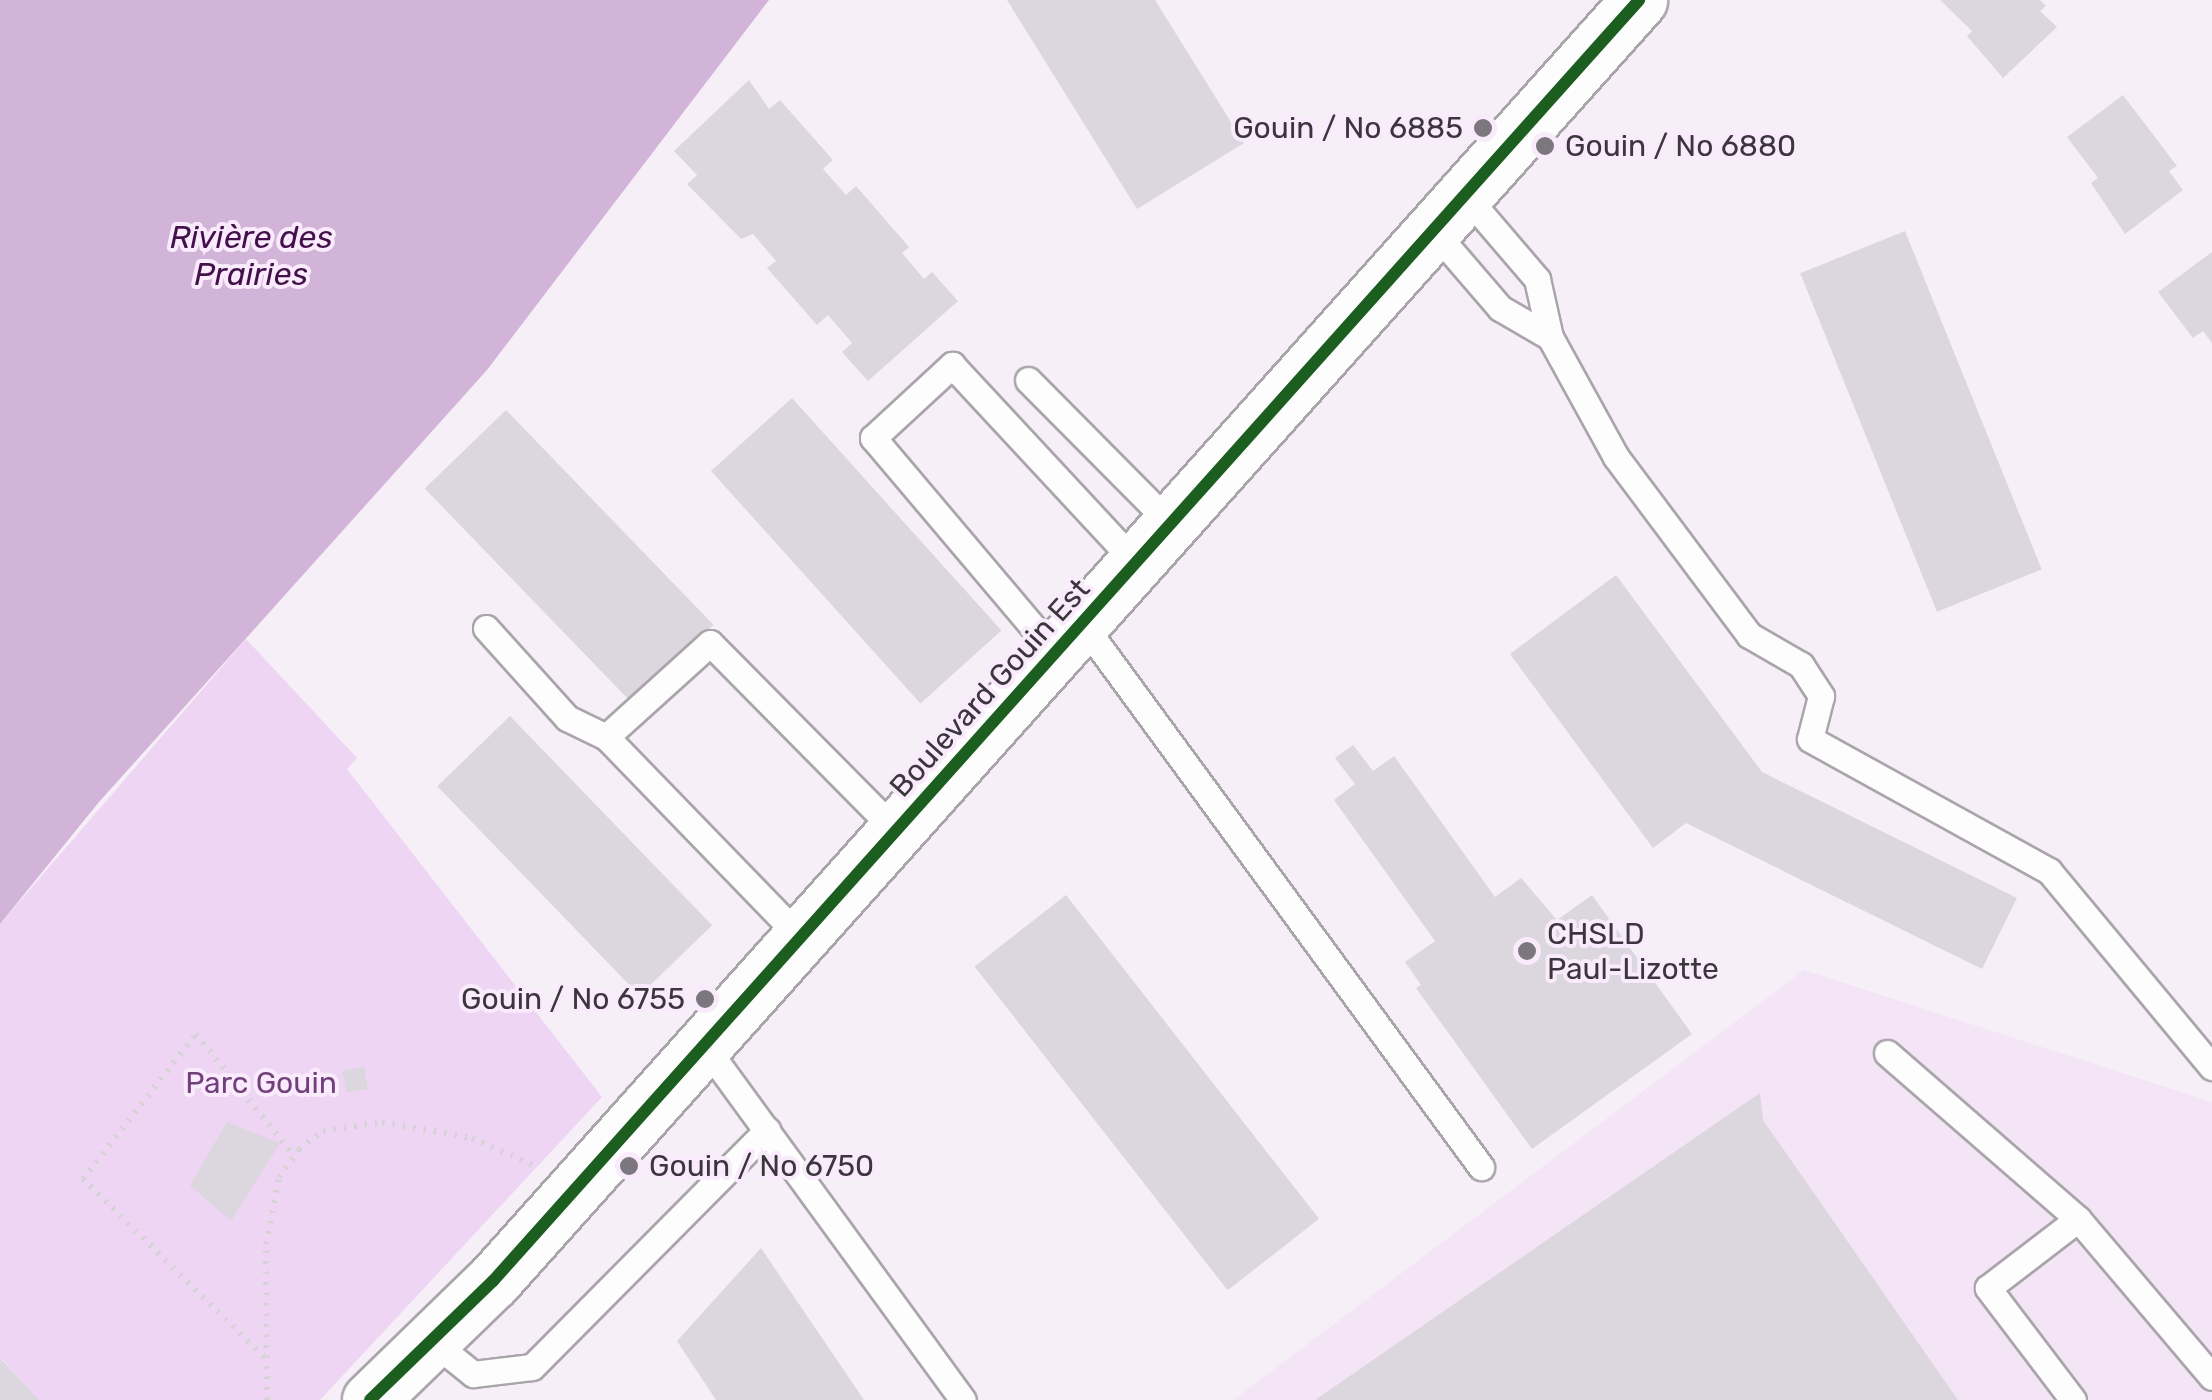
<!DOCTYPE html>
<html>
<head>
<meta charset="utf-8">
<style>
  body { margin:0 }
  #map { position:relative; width:2212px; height:1400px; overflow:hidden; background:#f6eff8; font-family:Rubik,sans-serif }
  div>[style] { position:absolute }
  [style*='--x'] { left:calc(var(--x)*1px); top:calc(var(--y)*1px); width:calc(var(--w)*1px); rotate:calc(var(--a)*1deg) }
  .built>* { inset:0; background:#f3e5f5 }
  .green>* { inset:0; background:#eed5f3 }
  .water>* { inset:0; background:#d2b4d8 }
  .building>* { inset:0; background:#dcd6de; transform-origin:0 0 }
  .path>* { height:6px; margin-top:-3px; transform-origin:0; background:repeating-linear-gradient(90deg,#d5d3d5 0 2.5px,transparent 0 10.5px) }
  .roads { filter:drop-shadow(2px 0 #aaa5ab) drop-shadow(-2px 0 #aaa5ab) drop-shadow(0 2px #aaa5ab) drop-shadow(0 -2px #aaa5ab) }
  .lane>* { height:25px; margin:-12.5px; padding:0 12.5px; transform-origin:12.5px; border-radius:12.5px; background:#fefdfe }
  .secondary>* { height:55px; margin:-27.5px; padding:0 27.5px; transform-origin:27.5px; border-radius:27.5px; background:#fefdfe }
  .cycleway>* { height:12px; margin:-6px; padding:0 6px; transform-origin:6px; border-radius:6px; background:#1b5e20 }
  .dots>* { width:28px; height:28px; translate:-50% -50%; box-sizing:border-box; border:5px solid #f9ebfc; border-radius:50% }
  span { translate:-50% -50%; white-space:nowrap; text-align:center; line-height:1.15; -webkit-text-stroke:8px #f9ebfc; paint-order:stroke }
  .poi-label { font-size:30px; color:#3b363c }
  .right { translate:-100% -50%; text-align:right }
  .left { translate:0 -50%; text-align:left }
  .street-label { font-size:30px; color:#3b363c }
  .park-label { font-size:30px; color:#723f7c }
  .water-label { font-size:32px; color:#43104b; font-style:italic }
</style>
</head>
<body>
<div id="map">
  <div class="built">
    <i style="clip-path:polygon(1804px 970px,2212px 1102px,2212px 1400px,1233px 1400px)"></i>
  </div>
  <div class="green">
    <i style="clip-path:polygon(246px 639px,357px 758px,347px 769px,602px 1097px,320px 1400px,38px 1400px,0 1357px,0 924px)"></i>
  </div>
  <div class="water">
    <i style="clip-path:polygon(0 0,769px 0,487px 370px,99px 802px,0 924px)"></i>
  </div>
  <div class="building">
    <i style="clip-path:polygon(1007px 0,1155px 0,1244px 143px,1137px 209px)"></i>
    <i style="clip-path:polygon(1940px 0,2040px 0,2046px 6px,2040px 11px,2057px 27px,2003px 78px,1967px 36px,1972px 31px)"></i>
    <i style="clip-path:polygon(749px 80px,769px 109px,780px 100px,833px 160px,823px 169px,846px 195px,856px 186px,909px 247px,902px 253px,924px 279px,932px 272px,958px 301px,868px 381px,842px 352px,852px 343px,828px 315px,817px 325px,767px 268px,776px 261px,753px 234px,741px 239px,687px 184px,697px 175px,674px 151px)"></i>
    <i style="clip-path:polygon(2123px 95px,2177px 166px,2169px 171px,2183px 190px,2125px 234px,2091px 183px,2098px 178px,2067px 137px)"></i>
    <i style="left:1905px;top:231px;width:365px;height:113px;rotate:68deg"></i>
    <i style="clip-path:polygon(2212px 252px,2212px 343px,2203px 331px,2193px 338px,2158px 292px)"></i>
    <i style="left:792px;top:398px;width:313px;height:109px;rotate:48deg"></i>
    <i style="left:506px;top:410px;width:299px;height:113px;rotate:46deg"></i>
    <i style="clip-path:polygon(1616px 575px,1762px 772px,2017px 898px,1982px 969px,1686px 823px,1653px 848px,1510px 654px)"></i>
    <i style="left:510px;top:716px;width:291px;height:101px;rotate:46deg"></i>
    <i style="clip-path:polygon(1353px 745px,1373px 771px,1394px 756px,1495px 897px,1521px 878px,1557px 920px,1592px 895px,1692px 1034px,1532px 1149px,1416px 988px,1421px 985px,1405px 962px,1435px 941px,1334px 800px,1355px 784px,1335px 758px)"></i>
    <i style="left:1066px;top:895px;width:411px;height:116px;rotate:52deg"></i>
    <i style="left:364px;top:1067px;width:22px;height:22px;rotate:80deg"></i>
    <i style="clip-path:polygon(1760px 1093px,1763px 1120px,1958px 1400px,1315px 1400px)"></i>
    <i style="clip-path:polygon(227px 1122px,280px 1143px,231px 1221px,190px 1185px)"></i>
    <i style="clip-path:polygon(761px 1248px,864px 1400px,716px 1400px,677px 1341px)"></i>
    <i style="clip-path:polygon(0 1358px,39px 1400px,0 1400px)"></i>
  </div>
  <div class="path">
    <i style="--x:264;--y:1357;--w:254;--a:-135.5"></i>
    <i style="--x:83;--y:1179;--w:184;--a:-52.1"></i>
    <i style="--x:196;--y:1034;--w:156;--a:51.2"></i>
    <i style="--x:267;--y:1400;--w:156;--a:-90.4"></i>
    <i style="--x:266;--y:1244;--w:68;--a:-79"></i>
    <i style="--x:279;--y:1177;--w:34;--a:-54"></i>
    <i style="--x:299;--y:1149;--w:30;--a:-37"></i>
    <i style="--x:323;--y:1131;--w:60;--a:-8.7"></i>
    <i style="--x:382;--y:1122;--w:91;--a:10.1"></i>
    <i style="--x:472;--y:1138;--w:69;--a:24"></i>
  </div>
  <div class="roads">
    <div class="lane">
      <i style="--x:1465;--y:195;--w:111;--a:49.4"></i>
      <i style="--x:1537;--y:279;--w:59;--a:77.4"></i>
      <i style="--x:1550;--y:337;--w:137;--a:61.2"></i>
      <i style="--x:1616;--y:457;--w:222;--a:53.2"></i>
      <i style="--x:1749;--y:635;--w:60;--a:30"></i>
      <i style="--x:1801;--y:665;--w:37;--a:57"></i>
      <i style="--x:1821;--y:696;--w:44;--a:104.3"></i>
      <i style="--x:1810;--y:739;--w:273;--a:28.9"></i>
      <i style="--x:2049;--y:871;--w:255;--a:50.3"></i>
      <i style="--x:1433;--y:230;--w:103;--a:49.3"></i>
      <i style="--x:1500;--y:308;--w:58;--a:30.1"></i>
      <i style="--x:1028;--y:380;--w:202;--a:45.2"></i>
      <i style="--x:1082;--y:623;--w:675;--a:53.74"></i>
      <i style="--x:486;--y:628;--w:121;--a:48"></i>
      <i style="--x:567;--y:718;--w:43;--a:26"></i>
      <i style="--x:1055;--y:653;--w:282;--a:-130.2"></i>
      <i style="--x:873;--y:438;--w:108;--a:-42.7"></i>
      <i style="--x:952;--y:365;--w:269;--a:47.1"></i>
      <i style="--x:800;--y:937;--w:279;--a:-134.1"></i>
      <i style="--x:606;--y:737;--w:140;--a:-42.1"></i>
      <i style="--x:710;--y:643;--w:264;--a:45.3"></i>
      <i style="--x:704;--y:1045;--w:439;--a:53.9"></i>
      <i style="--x:1887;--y:1053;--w:253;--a:41"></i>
      <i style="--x:2078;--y:1219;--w:207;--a:49.7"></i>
      <i style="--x:432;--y:1341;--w:53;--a:38.8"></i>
      <i style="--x:473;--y:1374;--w:59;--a:-6.8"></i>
      <i style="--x:532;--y:1367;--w:334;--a:-45.2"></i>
      <i style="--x:2073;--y:1400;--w:141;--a:-127.2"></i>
      <i style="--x:1988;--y:1288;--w:113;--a:-37.5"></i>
    </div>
    <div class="secondary">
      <i style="--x:370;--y:1400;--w:171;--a:-44.1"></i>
      <i style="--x:493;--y:1281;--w:1719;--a:-48.18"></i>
    </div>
  </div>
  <div class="cycleway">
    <i style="--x:370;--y:1400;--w:171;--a:-44.1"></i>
    <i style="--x:493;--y:1281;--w:1719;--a:-48.18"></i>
  </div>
  <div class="dots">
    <i style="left:1483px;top:128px;background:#7c777e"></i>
    <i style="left:1545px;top:146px;background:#7c777e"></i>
    <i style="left:1527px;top:951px;background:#7c777e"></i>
    <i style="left:705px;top:999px;background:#7c777e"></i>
    <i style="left:629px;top:1166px;background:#7c777e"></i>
  </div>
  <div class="poi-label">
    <span class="right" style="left:1463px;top:128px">Gouin / No 6885</span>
    <span class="left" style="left:1565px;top:146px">Gouin / No 6880</span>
    <span class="left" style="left:1547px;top:951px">CHSLD<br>Paul-Lizotte</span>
    <span class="right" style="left:685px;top:999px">Gouin / No 6755</span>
    <span class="left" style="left:649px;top:1166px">Gouin / No 6750</span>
  </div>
  <div class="street-label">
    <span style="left:990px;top:688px;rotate:-48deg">Boulevard Gouin Est</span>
  </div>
  <div class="park-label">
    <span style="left:261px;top:1083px">Parc Gouin</span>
  </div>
  <div class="water-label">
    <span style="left:251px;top:256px">Rivière des<br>Prairies</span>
  </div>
</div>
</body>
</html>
